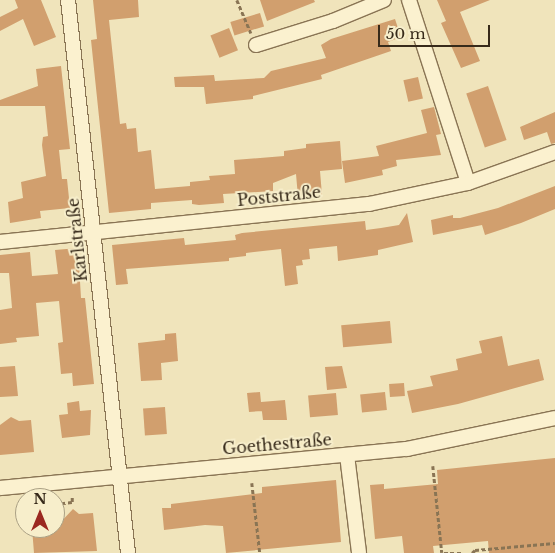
<!DOCTYPE html>
<html>
<head>
<meta charset="utf-8">
<style>
  body { margin:0 }
  #map { position:relative; width:555px; height:553px; overflow:hidden; background:#f0e4bb; font-family:"Libre Baskerville",serif }
  div>[style] { position:absolute }
  [style*='--x'] { left:calc(var(--x)*1px); top:calc(var(--y)*1px); width:calc(var(--w)*1px); rotate:calc(var(--a)*1deg) }
  .building>* { inset:0; background:#d19f6e; transform-origin:0 0 }
  .path>* { height:2.5px; margin-top:-1.25px; transform-origin:0; background:repeating-linear-gradient(90deg,#897454 0 4px,transparent 0 6.5px) }
  .roads { filter:drop-shadow(1px 0 #897454) drop-shadow(-1px 0 #897454) drop-shadow(0 1px #897454) drop-shadow(0 -1px #897454) }
  .street>* { height:14px; margin:-7px; padding:0 7px; transform-origin:7px; border-radius:7px; background:#fbf1cf }
  span { translate:-50% -50%; white-space:nowrap; text-align:center; line-height:1.15; -webkit-text-stroke:4px #f7eecb; paint-order:stroke }
  .street-label { font-size:16px; color:#372a1a }
  .north { position:absolute; left:15px; top:488px; width:50px; height:50px; box-sizing:border-box; background:#f7eecb; border:1px solid #aaa084; border-radius:50%; rotate:0deg; font-size:14px; font-weight:700; line-height:20px; text-align:center; color:#372a1a }
  .north::after { content:''; display:block; margin:auto; width:18px; height:22px; background:#9b2820; clip-path:polygon(50% 0,100% 100%,50% 72%,0 100%) }
  .scale { position:absolute; left:378px; top:25px; width:112px; height:22px; box-sizing:border-box; border:2px solid #372a1a; border-top:0; padding-left:6px; font-size:15px; line-height:18px; white-space:nowrap; color:#372a1a; -webkit-text-stroke:4px #f7eecb; paint-order:stroke }
</style>
</head>
<body>
<div id="map">
  <div class="building">
    <i style="clip-path:polygon(15px 0,41px 0,56px 37px,34px 46px,23px 19px,0 31px,0 17px,18px 8px)"></i>
    <i style="clip-path:polygon(93px 0,138px 0,139px 17px,109px 20px,120px 124px,126px 123px,127px 129px,136px 128px,138px 152px,151px 150px,155px 189px,190px 186px,190px 182px,210px 180px,209px 176px,235px 174px,234px 160px,284px 156px,284px 151px,306px 148px,306px 144px,340px 141px,342px 169px,320px 171px,322px 195px,298px 197px,296px 174px,273px 183px,273px 191px,223px 194px,224px 203px,199px 205px,192px 204px,192px 200px,151px 203px,151px 209px,109px 213px,91px 40px,97px 39px)"></i>
    <i style="clip-path:polygon(260px 0,314px 0,315px 2px,267px 21px)"></i>
    <i style="clip-path:polygon(437px 0,490px 0,460px 12px,480px 61px,461px 68px,441px 23px,446px 21px)"></i>
    <i style="left:260px;top:13px;width:14px;height:31px;rotate:73deg"></i>
    <i style="clip-path:polygon(395px 19px,401px 37px,388px 42px,391px 51px,321px 75px,322px 79px,253px 96px,253px 99px,206px 104px,204px 87px,175px 87px,174px 77px,214px 75px,215px 81px,264px 78px,271px 71px,326px 58px,321px 45px,331px 39px)"></i>
    <i style="left:229px;top:28px;width:24px;height:20px;rotate:68deg"></i>
    <i style="clip-path:polygon(61px 66px,70px 149px,59px 150px,62px 179px,67px 179px,70px 208px,40px 211px,41px 218px,10px 223px,8px 202px,23px 198px,21px 182px,46px 176px,42px 145px,43px 137px,48px 136px,45px 106px,0 106px,0 100px,38px 86px,36px 69px)"></i>
    <i style="left:418px;top:77px;width:22px;height:15px;rotate:77deg"></i>
    <i style="left:488px;top:86px;width:57px;height:23px;rotate:71deg"></i>
    <i style="clip-path:polygon(434px 107px,441px 134px,436px 135px,441px 155px,396px 160px,397px 166px,382px 170px,383px 175px,345px 183px,342px 161px,379px 156px,376px 146px,427px 133px,421px 110px)"></i>
    <i style="clip-path:polygon(555px 112px,555px 143px,551px 144px,547px 132px,524px 140px,520px 127px)"></i>
    <i style="clip-path:polygon(555px 186px,555px 209px,521px 223px,485px 235px,482px 225px,433px 235px,431px 220px,453px 215px,453px 218px,460px 218px,498px 208px)"></i>
    <i style="clip-path:polygon(407px 213px,413px 242px,378px 250px,378px 255px,338px 261px,337px 246px,309px 249px,310px 259px,302px 260px,303px 265px,296px 266px,298px 284px,285px 286px,281px 249px,246px 253px,246px 256px,229px 258px,229px 261px,126px 269px,128px 284px,116px 285px,112px 245px,184px 238px,185px 245px,236px 240px,235px 235px,242px 233px,365px 221px,366px 230px,381px 228px,399px 225px)"></i>
    <i style="clip-path:polygon(78px 248px,81px 298px,85px 298px,94px 384px,73px 386px,72px 373px,61px 374px,58px 343px,63px 342px,59px 301px,36px 303px,39px 336px,16px 338px,17px 342px,0 344px,0 310px,12px 308px,9px 273px,0 273px,0 255px,30px 252px,32px 276px,58px 274px,55px 250px)"></i>
    <i style="left:390px;top:321px;width:22px;height:49px;rotate:85deg"></i>
    <i style="clip-path:polygon(176px 333px,178px 361px,161px 363px,162px 380px,141px 381px,138px 343px,165px 340px,165px 334px)"></i>
    <i style="clip-path:polygon(502px 336px,508px 366px,539px 359px,544px 380px,458px 404px,412px 413px,407px 391px,433px 386px,430px 376px,458px 370px,456px 359px,482px 353px,479px 341px)"></i>
    <i style="clip-path:polygon(15px 366px,18px 396px,0 397px,0 367px)"></i>
    <i style="clip-path:polygon(342px 366px,347px 388px,327px 390px,325px 367px)"></i>
    <i style="left:404px;top:383px;width:13px;height:15px;rotate:86deg"></i>
    <i style="clip-path:polygon(260px 392px,261px 402px,285px 400px,287px 420px,263px 420px,261px 404px,262px 411px,249px 412px,247px 393px)"></i>
    <i style="left:385px;top:392px;width:18px;height:25px;rotate:84deg"></i>
    <i style="left:336px;top:393px;width:22px;height:28px;rotate:85deg"></i>
    <i style="clip-path:polygon(79px 401px,80px 411px,91px 410px,90px 435px,62px 438px,59px 415px,68px 414px,67px 403px)"></i>
    <i style="left:165px;top:407px;width:27px;height:22px;rotate:86deg"></i>
    <i style="clip-path:polygon(11px 417px,19px 421px,31px 420px,34px 452px,0 455px,0 425px)"></i>
    <i style="clip-path:polygon(555px 458px,555px 553px,489px 553px,488px 541px,433px 546px,434px 553px,404px 553px,402px 536px,375px 539px,370px 485px,384px 484px,384px 489px,438px 484px,437px 470px)"></i>
    <i style="clip-path:polygon(336px 480px,341px 542px,226px 553px,223px 526px,205px 525px,164px 530px,162px 508px,171px 508px,171px 504px,262px 493px,262px 487px)"></i>
    <i style="clip-path:polygon(73px 509px,79px 514px,93px 513px,97px 551px,34px 553px,32px 528px,55px 528px,55px 524px,59px 524px)"></i>
  </div>
  <div class="path">
    <i style="--x:237;--y:0;--w:36;--a:67"></i>
    <i style="--x:433;--y:466;--w:87;--a:84.1"></i>
    <i style="--x:252;--y:483;--w:70;--a:83.5"></i>
    <i style="--x:55;--y:504;--w:17;--a:-7"></i>
    <i style="--x:72;--y:502;--w:6;--a:-90"></i>
    <i style="--x:444;--y:553;--w:17;--a:0"></i>
    <i style="--x:472;--y:553;--w:4;--a:-45"></i>
    <i style="--x:475;--y:550;--w:80;--a:-5"></i>
  </div>
  <div class="roads">
    <div class="street">
      <i style="--x:68;--y:0;--w:556;--a:83.81"></i>
      <i style="--x:409;--y:0;--w:192;--a:72.1"></i>
      <i style="--x:256;--y:45;--w:81;--a:-17.3"></i>
      <i style="--x:333;--y:21;--w:55;--a:-22.4"></i>
      <i style="--x:0;--y:242;--w:371;--a:-5.9"></i>
      <i style="--x:369;--y:204;--w:101;--a:-12"></i>
      <i style="--x:468;--y:183;--w:92;--a:-19.6"></i>
      <i style="--x:347;--y:455;--w:99;--a:83"></i>
      <i style="--x:0;--y:488;--w:409;--a:-5.5"></i>
      <i style="--x:407;--y:449;--w:151;--a:-11.8"></i>
    </div>
  </div>
  <div class="street-label">
    <span style="left:279px;top:196px;rotate:-6deg">Poststraße</span>
    <span style="left:77px;top:240px;rotate:-96deg">Karlstraße</span>
    <span style="left:277px;top:444px;rotate:-5deg">Goethestraße</span>
  </div>
  <div class="north">N</div>
  <div class="scale">50 m</div>
</div>
</body>
</html>
